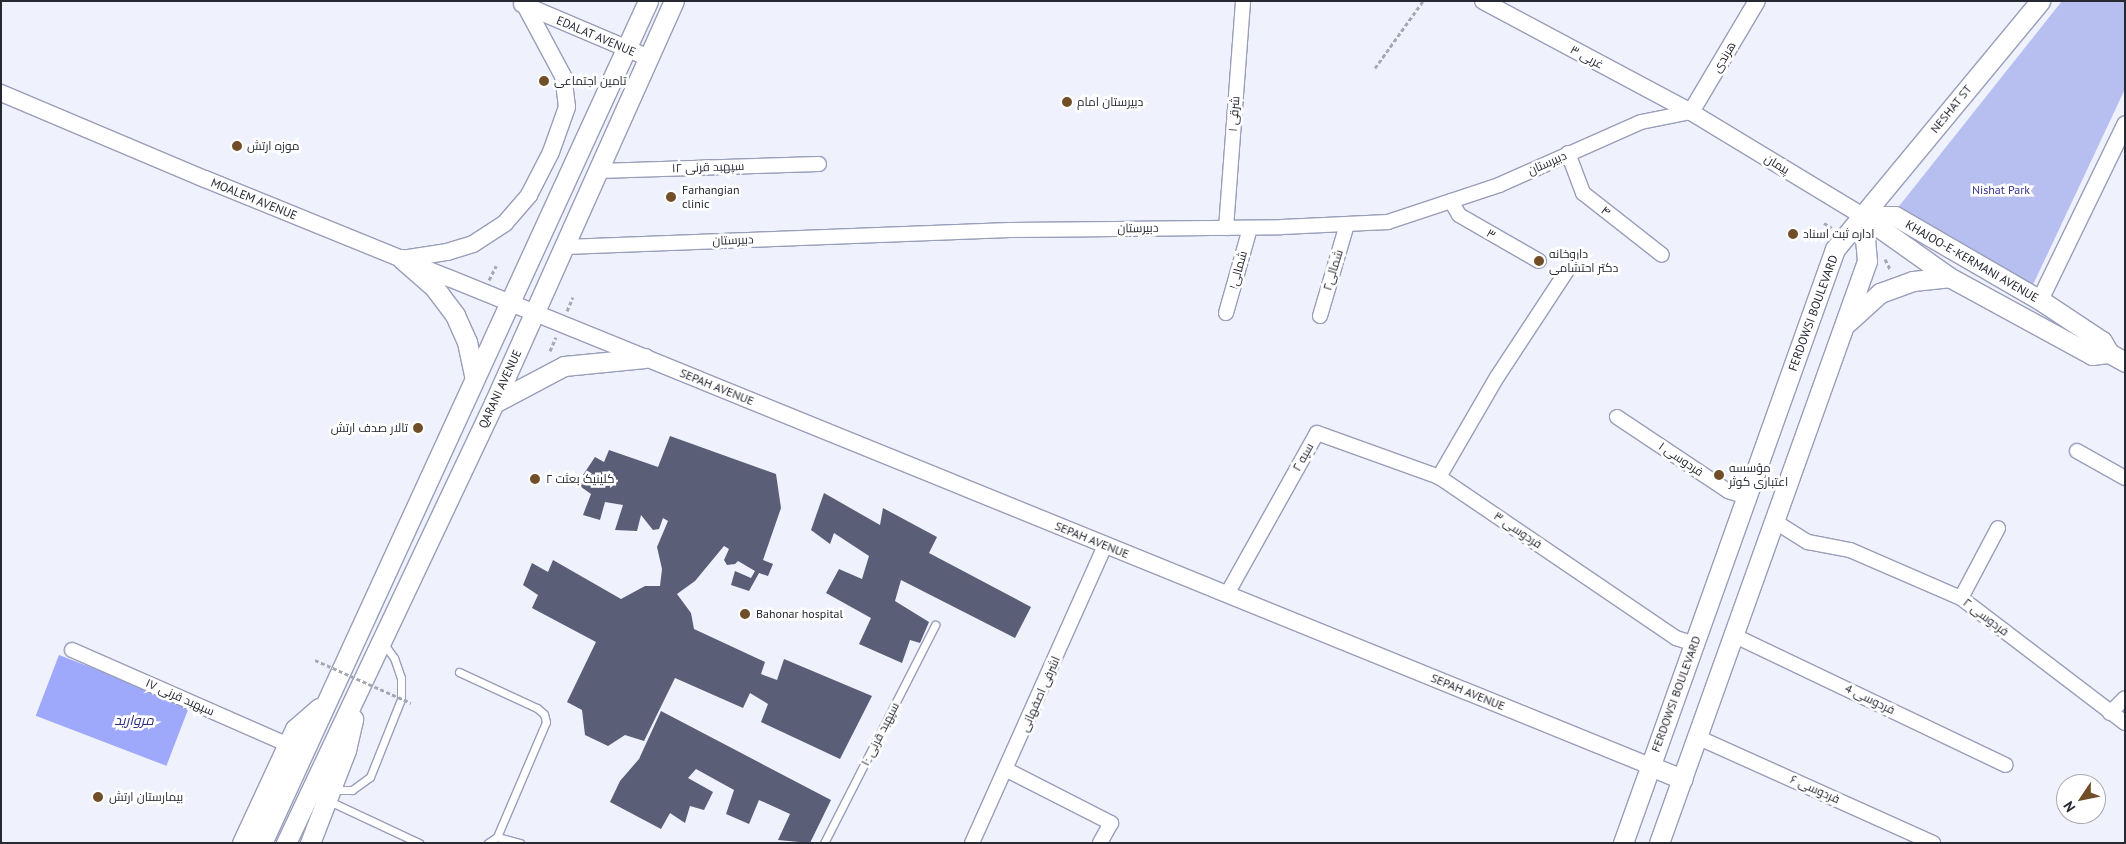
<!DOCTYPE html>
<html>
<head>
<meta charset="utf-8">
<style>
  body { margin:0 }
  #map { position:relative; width:2126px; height:844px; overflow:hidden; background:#eff2fd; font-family:"PT Sans",Cairo,sans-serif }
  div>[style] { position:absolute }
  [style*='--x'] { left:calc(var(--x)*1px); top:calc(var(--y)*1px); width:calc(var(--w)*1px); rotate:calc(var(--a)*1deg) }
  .green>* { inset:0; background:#b7bef0 }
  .water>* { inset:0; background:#9fa9fb; transform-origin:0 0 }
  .building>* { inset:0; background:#5b5e77 }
  .path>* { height:3px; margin-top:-1.5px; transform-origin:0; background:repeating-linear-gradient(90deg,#a5a8b2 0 4px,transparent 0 6.5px) }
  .roads { filter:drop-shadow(1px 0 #999eb9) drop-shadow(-1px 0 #999eb9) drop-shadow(0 1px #999eb9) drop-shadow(0 -1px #999eb9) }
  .service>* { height:7px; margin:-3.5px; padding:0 3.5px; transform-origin:3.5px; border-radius:3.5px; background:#fff }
  .minor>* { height:14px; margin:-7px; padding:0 7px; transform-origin:7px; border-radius:7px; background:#fff }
  .tertiary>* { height:16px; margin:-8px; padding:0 8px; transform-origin:8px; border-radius:8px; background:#fff }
  .secondary>* { height:19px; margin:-9.5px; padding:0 9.5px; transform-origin:9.5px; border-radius:9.5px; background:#fff }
  .path-bridge>* { height:3px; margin-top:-1.5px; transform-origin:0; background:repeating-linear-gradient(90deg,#a5a8b2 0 4px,transparent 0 6.5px) }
  .dots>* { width:14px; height:14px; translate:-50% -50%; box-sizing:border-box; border:2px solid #fff; border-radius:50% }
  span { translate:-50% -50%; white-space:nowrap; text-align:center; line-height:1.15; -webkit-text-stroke:5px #fff; paint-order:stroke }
  .street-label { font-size:12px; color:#262832 }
  .poi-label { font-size:12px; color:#262832 }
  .left { translate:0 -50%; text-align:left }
  .right { translate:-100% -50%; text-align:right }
  .park-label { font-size:12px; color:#373591 }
  .water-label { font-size:14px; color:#302c88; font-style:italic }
  .frame { position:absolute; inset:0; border:2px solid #262832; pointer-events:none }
  .north { position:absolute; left:2056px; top:774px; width:50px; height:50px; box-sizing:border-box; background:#fff; border:1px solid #a8a9ad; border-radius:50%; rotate:236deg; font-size:14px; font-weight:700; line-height:20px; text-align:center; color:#262832 }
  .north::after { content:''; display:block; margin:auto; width:18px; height:22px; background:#714e27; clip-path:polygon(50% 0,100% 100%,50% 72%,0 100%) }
</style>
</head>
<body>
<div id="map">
  <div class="green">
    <i style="clip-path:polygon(2062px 1px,2125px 1px,2125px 89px,2031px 289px,1896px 210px)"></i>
  </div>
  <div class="water">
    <i style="left:59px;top:655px;width:140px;height:65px;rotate:21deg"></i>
  </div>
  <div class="building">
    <i style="clip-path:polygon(670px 436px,776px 474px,781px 508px,763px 560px,773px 564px,768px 576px,759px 573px,749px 591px,731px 585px,735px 571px,751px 578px,755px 571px,738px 561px,735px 564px,727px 565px,724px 560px,729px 549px,724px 546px,695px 581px,677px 594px,691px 613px,694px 629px,765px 662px,761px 674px,777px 680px,784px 659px,872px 696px,840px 759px,761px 722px,768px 704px,750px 693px,743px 708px,675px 678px,644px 741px,625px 735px,608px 746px,585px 735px,582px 710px,567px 702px,596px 642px,532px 608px,538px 595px,523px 585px,532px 563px,548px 572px,553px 560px,621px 599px,645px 586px,660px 586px,662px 569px,657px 547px,668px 521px,663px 518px,659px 529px,653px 530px,641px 515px,637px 531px,615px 530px,623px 505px,605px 502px,600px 520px,583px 515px,591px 494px,577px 484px,595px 457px,604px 462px,609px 450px,658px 467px)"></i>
    <i style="clip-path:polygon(824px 493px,880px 525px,883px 508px,937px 537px,929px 553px,1031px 607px,1015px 638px,901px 580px,895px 601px,929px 622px,920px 643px,910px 640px,902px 663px,859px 644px,871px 618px,826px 593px,839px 569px,862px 579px,869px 556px,834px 533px,830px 544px,811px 530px)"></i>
    <i style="clip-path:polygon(661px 711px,831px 800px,810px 843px,778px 840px,790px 814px,759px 800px,749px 824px,726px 814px,734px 790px,696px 769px,688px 778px,713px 792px,704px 810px,690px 806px,685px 823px,670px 813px,661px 829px,610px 802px,620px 781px,639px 759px)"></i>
  </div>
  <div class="path">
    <i style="--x:1375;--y:68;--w:82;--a:-54.4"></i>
    <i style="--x:1824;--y:223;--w:9;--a:32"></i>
    <i style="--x:1885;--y:259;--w:13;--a:63"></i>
    <i style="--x:489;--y:280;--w:16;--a:-63"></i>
    <i style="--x:567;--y:311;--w:15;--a:-67"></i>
    <i style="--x:550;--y:351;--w:15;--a:-67"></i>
  </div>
  <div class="roads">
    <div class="service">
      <i style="--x:459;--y:672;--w:86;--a:24.8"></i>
      <i style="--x:537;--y:708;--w:9;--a:41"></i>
      <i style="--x:544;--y:714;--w:8;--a:76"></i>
      <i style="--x:546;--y:722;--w:125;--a:113.1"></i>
      <i style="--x:333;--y:790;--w:19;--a:0"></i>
      <i style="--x:352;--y:790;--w:22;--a:-36"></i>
      <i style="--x:370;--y:777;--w:84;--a:-68.3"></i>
      <i style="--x:401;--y:699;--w:21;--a:-90"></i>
      <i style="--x:401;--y:678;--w:21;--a:-109"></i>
      <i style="--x:394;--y:658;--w:19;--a:-125"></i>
      <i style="--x:327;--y:800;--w:102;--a:25.1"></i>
      <i style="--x:488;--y:843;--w:11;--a:-34"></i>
      <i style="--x:497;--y:837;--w:24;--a:15"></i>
      <i style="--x:824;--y:843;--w:245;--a:-63"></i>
    </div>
    <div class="minor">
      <i style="--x:1568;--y:153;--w:43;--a:69.4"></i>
      <i style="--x:1583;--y:193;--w:100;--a:38.1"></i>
      <i style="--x:598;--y:171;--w:221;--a:-1.8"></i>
      <i style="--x:1451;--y:201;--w:16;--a:60"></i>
      <i style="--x:1459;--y:215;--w:92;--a:29.9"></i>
      <i style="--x:1226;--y:228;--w:228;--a:-85.7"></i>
      <i style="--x:565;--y:247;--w:445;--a:-2.2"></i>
      <i style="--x:1010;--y:230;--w:272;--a:-0.6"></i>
      <i style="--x:1282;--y:227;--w:106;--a:-2.7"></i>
      <i style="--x:1388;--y:222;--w:117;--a:-18.4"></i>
      <i style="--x:1499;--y:185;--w:155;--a:-23.9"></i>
      <i style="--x:1641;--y:122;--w:51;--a:-11.3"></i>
      <i style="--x:1568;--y:269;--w:129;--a:123.3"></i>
      <i style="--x:1497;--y:377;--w:116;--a:120.1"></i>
      <i style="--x:1439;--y:477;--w:287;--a:34.2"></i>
      <i style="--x:1676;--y:638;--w:19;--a:18"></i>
      <i style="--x:1226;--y:313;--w:88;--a:-74.2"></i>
      <i style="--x:1320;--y:316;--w:96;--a:-73.6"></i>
      <i style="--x:1617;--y:417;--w:133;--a:33.7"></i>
      <i style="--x:1728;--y:491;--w:19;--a:18"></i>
      <i style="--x:2077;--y:451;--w:55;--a:29.4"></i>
      <i style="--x:1774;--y:521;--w:40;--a:32"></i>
      <i style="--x:1808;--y:542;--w:43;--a:10.8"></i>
      <i style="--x:1850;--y:550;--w:121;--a:23.4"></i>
      <i style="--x:1961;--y:598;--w:206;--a:37.3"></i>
      <i style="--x:1227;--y:594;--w:184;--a:-60.8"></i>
      <i style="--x:1317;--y:433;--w:130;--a:19.8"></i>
      <i style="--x:1961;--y:598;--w:79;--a:-62.1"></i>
      <i style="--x:1733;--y:635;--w:302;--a:25.5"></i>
      <i style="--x:72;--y:650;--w:236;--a:23.7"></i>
      <i style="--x:2110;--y:713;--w:21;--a:-45"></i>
      <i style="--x:1697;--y:737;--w:259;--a:24.2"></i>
      <i style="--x:1007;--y:770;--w:117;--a:27"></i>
      <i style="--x:1111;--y:823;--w:23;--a:119"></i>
      <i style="--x:972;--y:843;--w:326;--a:-65.9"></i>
    </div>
    <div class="tertiary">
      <i style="--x:1483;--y:1;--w:236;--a:28.1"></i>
      <i style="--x:1691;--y:112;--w:201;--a:31.2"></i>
      <i style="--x:522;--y:4;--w:138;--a:23"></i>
      <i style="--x:1;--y:93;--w:221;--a:22.9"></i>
      <i style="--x:205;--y:179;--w:1560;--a:22.11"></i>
      <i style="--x:1691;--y:112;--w:129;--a:-59.3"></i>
      <i style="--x:402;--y:259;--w:46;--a:-8.8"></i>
      <i style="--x:447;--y:252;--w:27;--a:-17"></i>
      <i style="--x:473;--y:244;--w:38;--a:-33"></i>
      <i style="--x:505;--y:223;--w:37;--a:-49"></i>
      <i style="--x:529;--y:195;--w:48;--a:-62.9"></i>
      <i style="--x:551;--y:152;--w:48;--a:-70.4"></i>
      <i style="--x:567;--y:107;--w:31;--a:-97"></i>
      <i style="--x:563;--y:76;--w:81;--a:-118.2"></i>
      <i style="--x:2040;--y:300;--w:195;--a:-64.1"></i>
    </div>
    <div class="secondary">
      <i style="--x:1863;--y:216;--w:32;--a:0"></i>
      <i style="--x:1895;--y:216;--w:168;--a:30.1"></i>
      <i style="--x:2040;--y:300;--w:74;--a:33.5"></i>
      <i style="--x:2102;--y:341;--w:14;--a:60"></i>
      <i style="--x:1863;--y:216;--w:105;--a:35.3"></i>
      <i style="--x:1949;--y:277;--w:163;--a:28.6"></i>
      <i style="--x:2092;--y:355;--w:17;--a:-7"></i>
      <i style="--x:402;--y:259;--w:43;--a:41.2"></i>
      <i style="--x:434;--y:287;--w:35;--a:53"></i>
      <i style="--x:455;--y:315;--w:30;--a:66"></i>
      <i style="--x:467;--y:342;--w:35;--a:78"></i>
      <i style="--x:1847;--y:323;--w:45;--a:-42.3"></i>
      <i style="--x:1880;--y:293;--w:35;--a:-20"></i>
      <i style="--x:1913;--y:281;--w:36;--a:-6"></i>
      <i style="--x:2109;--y:353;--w:18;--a:29"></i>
      <i style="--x:494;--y:403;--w:79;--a:-27.9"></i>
      <i style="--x:564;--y:366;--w:81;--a:-5.6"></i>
      <i style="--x:1650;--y:766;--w:35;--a:22"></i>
      <i style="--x:242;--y:843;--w:126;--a:-65.1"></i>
      <i style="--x:295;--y:729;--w:32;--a:-41"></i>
      <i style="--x:262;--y:843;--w:926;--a:-65.37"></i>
      <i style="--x:286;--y:843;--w:487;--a:-64.7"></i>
      <i style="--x:494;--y:403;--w:440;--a:-65.9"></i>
      <i style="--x:310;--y:843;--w:100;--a:-68.8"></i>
      <i style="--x:346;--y:750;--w:32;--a:-77"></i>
      <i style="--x:1623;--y:843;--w:631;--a:-70.36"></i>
      <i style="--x:1835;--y:249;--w:322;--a:-50.4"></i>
      <i style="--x:1659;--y:843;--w:618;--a:-70.33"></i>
      <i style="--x:1867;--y:261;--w:45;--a:-95.1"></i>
    </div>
  </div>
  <div class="path-bridge">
    <i style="--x:315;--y:660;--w:105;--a:24.1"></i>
  </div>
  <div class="dots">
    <i style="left:544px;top:81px;background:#714e27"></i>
    <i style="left:1067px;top:102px;background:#714e27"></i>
    <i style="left:237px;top:146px;background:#714e27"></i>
    <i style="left:671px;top:197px;background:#714e27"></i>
    <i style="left:1793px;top:234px;background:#714e27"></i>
    <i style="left:1539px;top:261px;background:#714e27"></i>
    <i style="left:418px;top:428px;background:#714e27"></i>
    <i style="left:1719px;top:475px;background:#714e27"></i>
    <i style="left:535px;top:479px;background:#714e27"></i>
    <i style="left:745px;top:614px;background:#714e27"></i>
    <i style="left:98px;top:797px;background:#714e27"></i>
  </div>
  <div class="street-label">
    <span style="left:596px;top:36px;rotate:23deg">EDALAT AVENUE</span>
    <span style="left:1587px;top:57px;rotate:28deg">۳ غربی</span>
    <span style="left:1724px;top:57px;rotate:-59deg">هرندی</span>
    <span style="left:1951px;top:109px;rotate:-51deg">NESHAT ST</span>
    <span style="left:1234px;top:114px;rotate:-86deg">شرقی ۱</span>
    <span style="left:1547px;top:163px;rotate:-24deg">دبیرستان</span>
    <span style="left:1777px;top:164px;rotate:31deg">پیمان</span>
    <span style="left:708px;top:167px;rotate:-2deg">سپهبد قرنی ۱۲</span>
    <span style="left:254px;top:199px;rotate:22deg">MOALEM AVENUE</span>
    <span style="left:1606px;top:211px;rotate:38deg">۴</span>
    <span style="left:1138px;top:228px;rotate:-1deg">دبیرستان</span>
    <span style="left:1491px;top:234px;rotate:30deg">۳</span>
    <span style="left:733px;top:240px;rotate:-2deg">دبیرستان</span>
    <span style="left:1972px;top:261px;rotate:30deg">KHAJOO-E-KERMANI AVENUE</span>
    <span style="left:1238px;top:270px;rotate:-75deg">شمالی۱</span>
    <span style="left:1333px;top:270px;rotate:-73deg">شمالی۲</span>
    <span style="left:1813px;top:313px;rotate:-70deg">FERDOWSI BOULEVARD</span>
    <span style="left:717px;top:387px;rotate:22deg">SEPAH AVENUE</span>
    <span style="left:500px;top:389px;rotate:-65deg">QARANI AVENUE</span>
    <span style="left:1303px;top:457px;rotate:-61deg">سپه ۲</span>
    <span style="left:1681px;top:459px;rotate:34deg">فردوسی ۱</span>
    <span style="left:1518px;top:530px;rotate:34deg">فردوسی ۳</span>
    <span style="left:1092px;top:540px;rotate:22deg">SEPAH AVENUE</span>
    <span style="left:1986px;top:617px;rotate:37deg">فردوسی ۲</span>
    <span style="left:1468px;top:692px;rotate:22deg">SEPAH AVENUE</span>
    <span style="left:1040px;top:694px;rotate:-66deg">اشرفی اصفهانی</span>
    <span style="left:1676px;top:694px;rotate:-70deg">FERDOWSI BOULEVARD</span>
    <span style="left:180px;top:697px;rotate:24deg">سپهبد قرنی ۱۷</span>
    <span style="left:1870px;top:699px;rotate:26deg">فردوسی 4</span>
    <span style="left:880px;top:734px;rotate:-63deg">سپهبد قرنی ۱۰</span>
    <span style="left:1815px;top:789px;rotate:24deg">فردوسی ۶</span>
  </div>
  <div class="poi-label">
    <span class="left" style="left:554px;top:81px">تامین اجتماعی</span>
    <span class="left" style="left:1077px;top:102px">دبیرستان امام</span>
    <span class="left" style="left:247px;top:146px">موزه ارتش</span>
    <span class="left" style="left:682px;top:197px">Farhangian<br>clinic</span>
    <span class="left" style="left:1803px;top:234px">اداره ثبت اسناد</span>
    <span class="left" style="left:1549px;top:261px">داروخانه<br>دکتر احتشامی</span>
    <span class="right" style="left:408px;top:428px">تالار صدف ارتش</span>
    <span class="left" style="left:1729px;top:475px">مؤسسه<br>اعتباری کوثر</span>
    <span class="left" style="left:546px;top:479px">کلینیک بعثت ۲</span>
    <span class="left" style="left:756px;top:614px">Bahonar hospital</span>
    <span class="left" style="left:109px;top:797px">بیمارستان ارتش</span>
  </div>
  <div class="park-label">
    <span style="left:2001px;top:190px">Nishat Park</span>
  </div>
  <div class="water-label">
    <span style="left:134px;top:720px">مروارید</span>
  </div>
  <div class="frame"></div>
  <div class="north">N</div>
</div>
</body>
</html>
